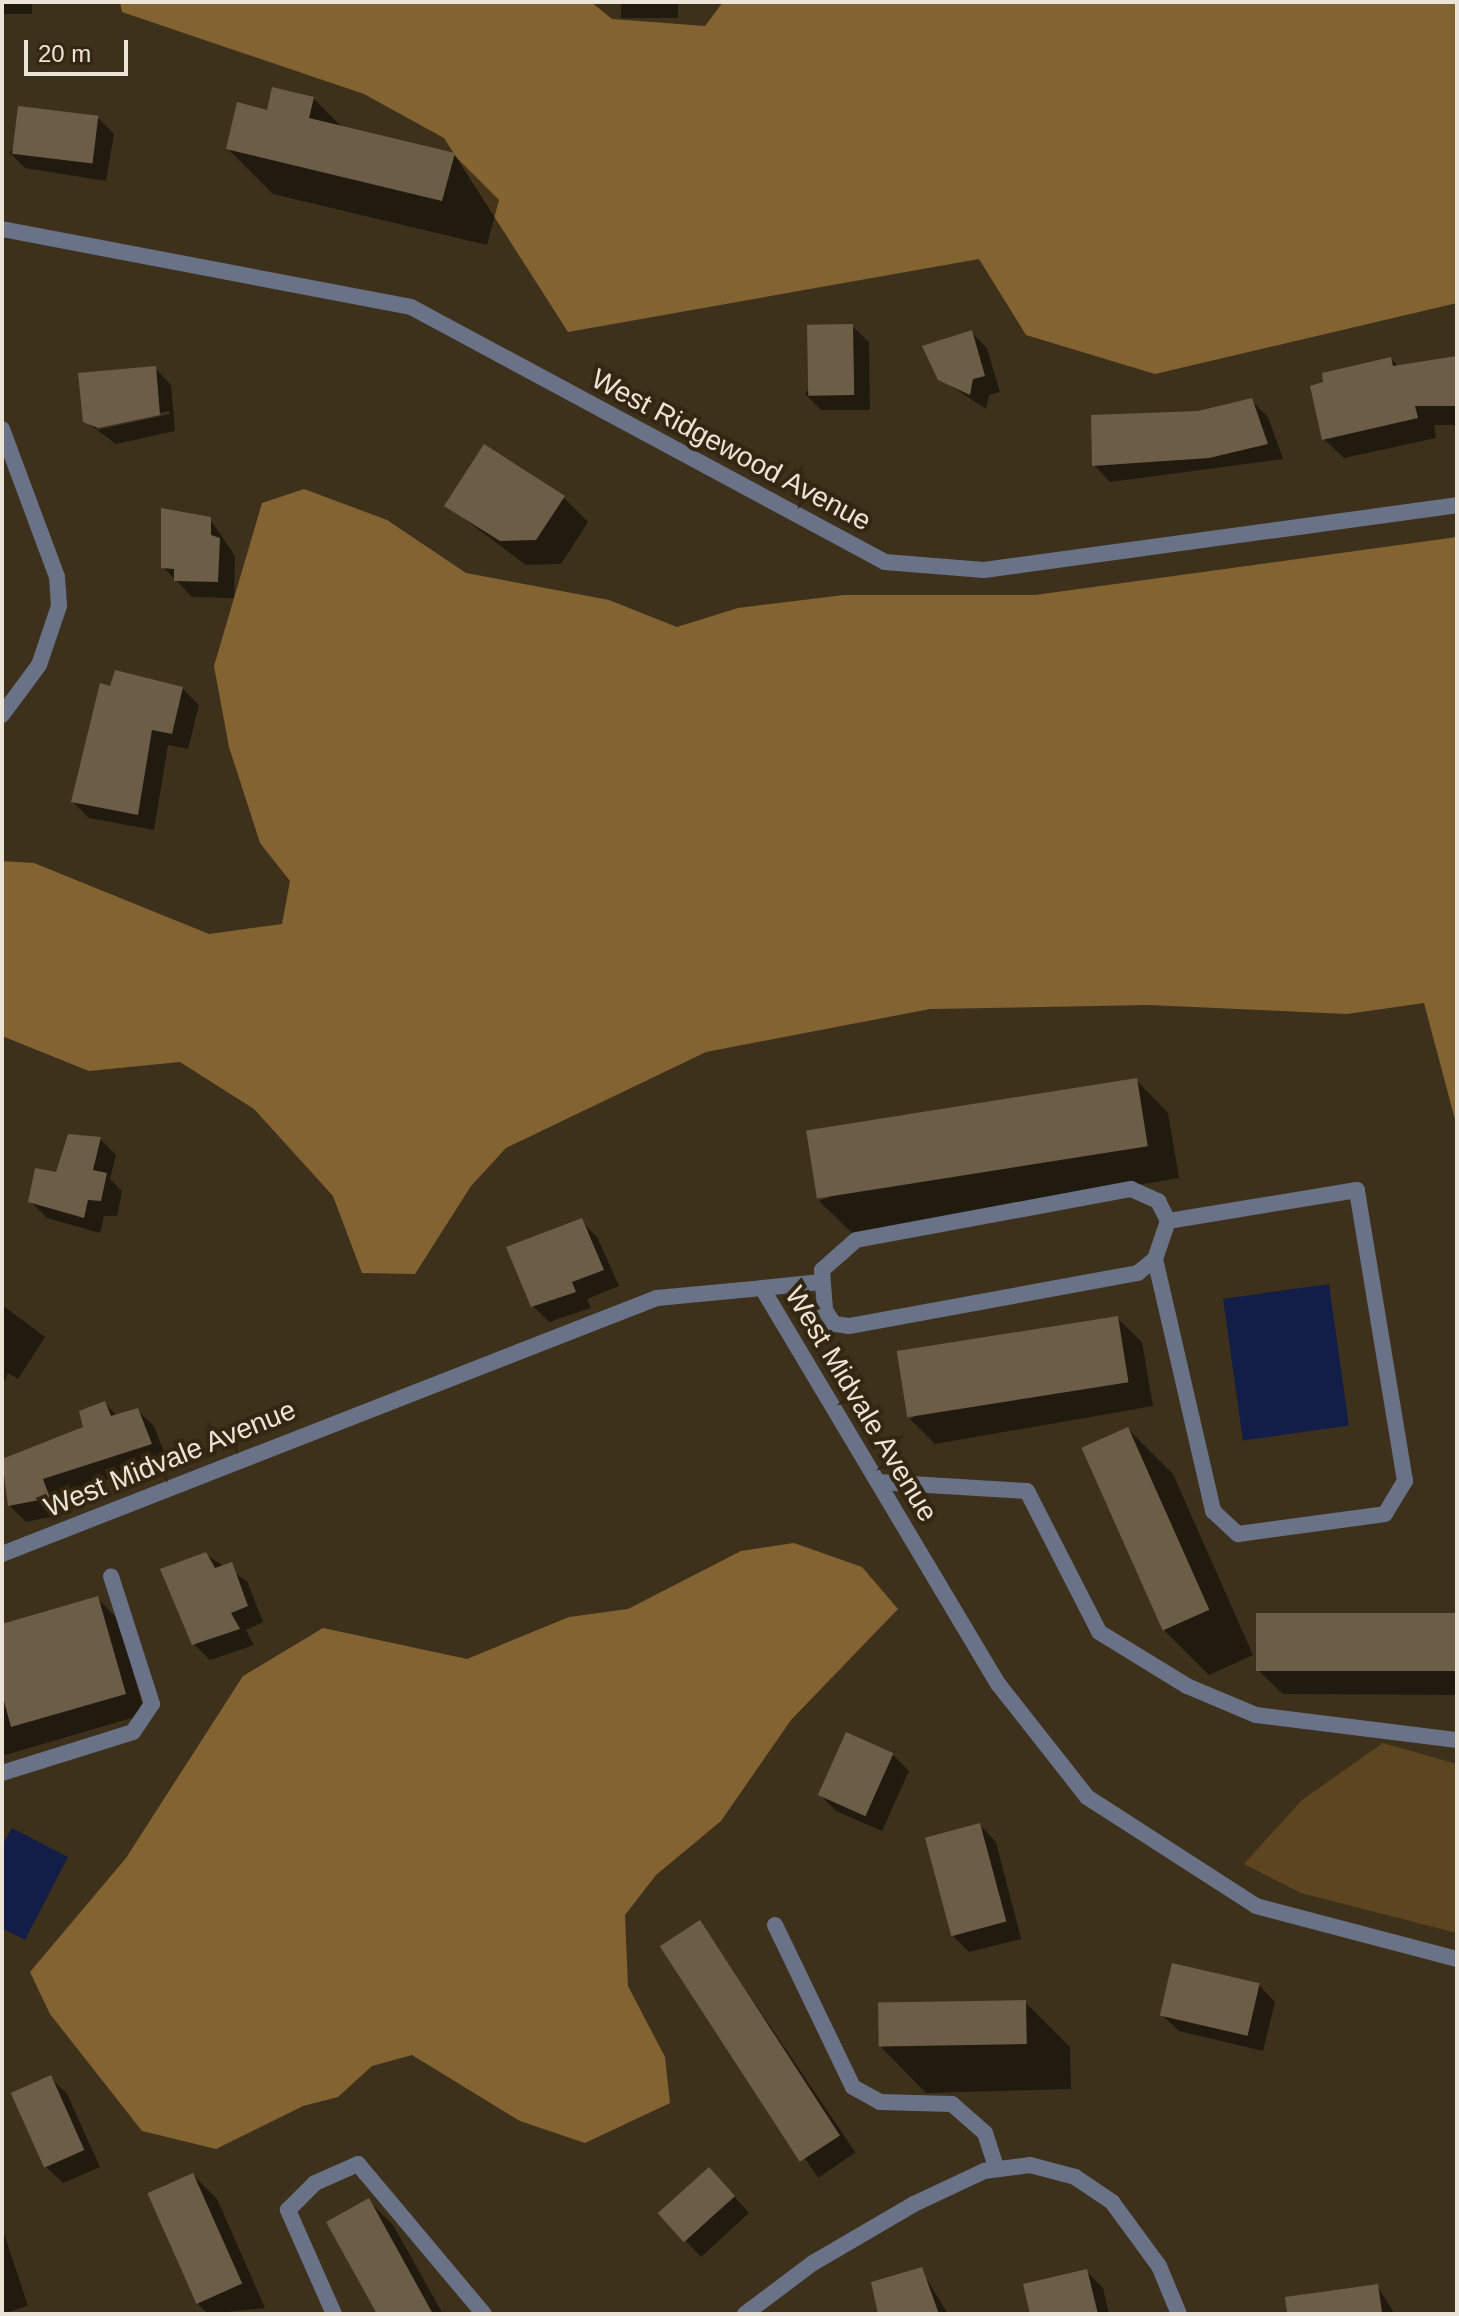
<!DOCTYPE html>
<html>
<head>
<meta charset="utf-8">
<style>
  body { margin:0 }
  #map { position:relative; width:1459px; height:2316px; overflow:hidden; background:#3e311c; font-family:Helvetica,sans-serif }
  div>[style] { position:absolute }
  [style*='--x'] { left:calc(var(--x)*1px); top:calc(var(--y)*1px); width:calc(var(--w)*1px); rotate:calc(var(--a)*1deg) }
  .green>* { inset:0; background:#5d451f }
  .forest>* { inset:0; background:#826331 }
  .water>* { inset:0; background:#121e47; transform-origin:0 0 }
  .shadow>* { inset:0; background:#0007; transform-origin:0 0 }
  .building>* { inset:0; background:#6c5d47; transform-origin:0 0 }
  .service>* { height:16px; margin:-8px; padding:0 8px; transform-origin:8px; border-radius:8px; background:#697287 }
  .minor>* { height:16px; margin:-8px; padding:0 8px; transform-origin:8px; border-radius:8px; background:#697287 }
  span { translate:-50% -50%; white-space:nowrap; text-align:center; line-height:1.15; -webkit-text-stroke:8px #342712; paint-order:stroke }
  .street-label { font-size:28px; color:#ede4d8 }
  .frame { position:absolute; inset:0; border:4px solid #ede4d8; pointer-events:none }
  .scale { position:absolute; left:24px; top:40px; width:104px; height:36px; box-sizing:border-box; border:4px solid #ede4d8; border-top:0; padding-left:10px; font-size:24px; line-height:28px; white-space:nowrap; color:#ede4d8; -webkit-text-stroke:6px #342712; paint-order:stroke }
</style>
</head>
<body>
<div id="map">
  <div class="green">
    <i style="clip-path:polygon(1383px 1743px,1457px 1764px,1457px 1933px,1301px 1893px,1244px 1864px,1302px 1800px)"></i>
  </div>
  <div class="forest">
    <i style="clip-path:polygon(120px 2px,591px 2px,612px 19px,705px 26px,723px 2px,1457px 2px,1457px 303px,1155px 374px,1026px 335px,979px 259px,568px 332px,444px 138px,364px 94px,122px 12px)"></i>
    <i style="clip-path:polygon(304px 489px,387px 520px,466px 573px,609px 600px,677px 627px,738px 608px,844px 595px,1035px 595px,1457px 537px,1457px 1127px,1424px 1003px,1347px 1014px,1148px 1005px,930px 1009px,706px 1052px,506px 1148px,471px 1186px,415px 1274px,362px 1273px,333px 1196px,254px 1109px,180px 1062px,89px 1071px,2px 1036px,2px 861px,34px 863px,209px 934px,282px 924px,290px 881px,260px 843px,229px 747px,214px 666px,262px 503px)"></i>
    <i style="clip-path:polygon(794px 1543px,862px 1567px,898px 1609px,791px 1720px,721px 1821px,656px 1875px,625px 1915px,628px 1986px,665px 2057px,670px 2103px,585px 2143px,520px 2121px,412px 2055px,372px 2066px,338px 2097px,303px 2106px,216px 2149px,142px 2131px,50px 2014px,30px 1972px,126px 1858px,243px 1676px,323px 1628px,467px 1659px,569px 1617px,628px 1609px,741px 1551px)"></i>
  </div>
  <div class="water">
    <i style="left:1329px;top:1284px;width:143px;height:107px;rotate:82deg"></i>
    <i style="clip-path:polygon(12px 1828px,68px 1857px,25px 1940px,2px 1928px,2px 1846px)"></i>
  </div>
  <div class="shadow">
    <i style="left:2px;top:2px;width:30px;height:12px"></i>
    <i style="left:621px;top:2px;width:57px;height:16px"></i>
    <i style="clip-path:polygon(313px 98px,343px 128px,454px 155px,499px 200px,487px 245px,273px 194px,228px 149px,268px 112px)"></i>
    <i style="clip-path:polygon(98px 118px,114px 134px,106px 181px,25px 168px,9px 152px)"></i>
    <i style="clip-path:polygon(852px 326px,869px 342px,870px 410px,821px 410px,805px 394px)"></i>
    <i style="clip-path:polygon(971px 332px,987px 348px,1000px 392px,989px 395px,986px 409px,939px 378px)"></i>
    <i style="clip-path:polygon(1457px 358px,1457px 425px,1434px 425px,1436px 438px,1344px 458px,1324px 439px,1391px 359px,1398px 366px)"></i>
    <i style="clip-path:polygon(evenodd,155px 368px,171px 385px,175px 431px,116px 444px,85px 421px,155px 368px,169px 411px,170px 414px,97px 430px,97px 426px,169px 411px)"></i>
    <i style="clip-path:polygon(1251px 400px,1268px 417px,1283px 459px,1110px 482px,1094px 465px,1199px 413px)"></i>
    <i style="clip-path:polygon(564px 498px,588px 522px,561px 564px,526px 565px,446px 505px)"></i>
    <i style="clip-path:polygon(210px 519px,235px 556px,234px 598px,192px 597px,163px 567px)"></i>
    <i style="clip-path:polygon(182px 688px,199px 705px,188px 749px,168px 745px,154px 830px,89px 818px,73px 802px)"></i>
    <i style="clip-path:polygon(1136px 1080px,1168px 1113px,1179px 1178px,852px 1233px,819px 1201px)"></i>
    <i style="clip-path:polygon(100px 1139px,116px 1155px,110px 1179px,122px 1191px,117px 1216px,104px 1216px,100px 1233px,47px 1218px,30px 1201px)"></i>
    <i style="clip-path:polygon(581px 1221px,597px 1237px,619px 1286px,587px 1299px,591px 1308px,549px 1322px,533px 1306px)"></i>
    <i style="clip-path:polygon(2px 1305px,45px 1337px,18px 1379px,8px 1373px,2px 1386px)"></i>
    <i style="clip-path:polygon(1117px 1318px,1142px 1342px,1153px 1406px,935px 1444px,910px 1419px)"></i>
    <i style="clip-path:polygon(105px 1403px,117px 1416px,137px 1410px,154px 1426px,167px 1460px,58px 1496px,64px 1514px,26px 1522px,9px 1505px,2px 1461px,85px 1428px)"></i>
    <i style="clip-path:polygon(1128px 1429px,1173px 1474px,1253px 1655px,1209px 1675px,1164px 1630px)"></i>
    <i style="clip-path:polygon(205px 1554px,247px 1581px,263px 1622px,246px 1630px,254px 1645px,210px 1660px,194px 1644px)"></i>
    <i style="clip-path:polygon(97px 1598px,118px 1619px,145px 1714px,2px 1756px,2px 1626px)"></i>
    <i style="clip-path:polygon(1457px 1615px,1457px 1695px,1283px 1694px,1258px 1670px)"></i>
    <i style="clip-path:polygon(893px 1755px,909px 1771px,882px 1831px,836px 1811px,820px 1795px)"></i>
    <i style="clip-path:polygon(980px 1825px,996px 1842px,1021px 1939px,969px 1952px,953px 1936px)"></i>
    <i style="left:700px;top:1922px;width:278px;height:45px;rotate:56deg"></i>
    <i style="clip-path:polygon(1259px 1985px,1275px 2002px,1263px 2051px,1179px 2031px,1162px 2015px)"></i>
    <i style="clip-path:polygon(1025px 2002px,1070px 2047px,1071px 2089px,926px 2093px,881px 2047px)"></i>
    <i style="clip-path:polygon(50px 2077px,67px 2094px,100px 2167px,63px 2183px,46px 2167px)"></i>
    <i style="clip-path:polygon(193px 2175px,217px 2199px,265px 2308px,208px 2314px,197px 2303px,150px 2194px)"></i>
    <i style="clip-path:polygon(725px 2186px,749px 2213px,701px 2257px,661px 2214px)"></i>
    <i style="clip-path:polygon(369px 2201px,393px 2225px,443px 2314px,379px 2314px)"></i>
    <i style="clip-path:polygon(2px 2227px,28px 2306px,2px 2314px)"></i>
    <i style="clip-path:polygon(921px 2270px,948px 2314px,884px 2314px)"></i>
    <i style="clip-path:polygon(1086px 2271px,1103px 2288px,1109px 2314px,1032px 2314px)"></i>
    <i style="clip-path:polygon(1377px 2286px,1395px 2314px,1287px 2314px)"></i>
  </div>
  <div class="building">
    <i style="clip-path:polygon(272px 87px,314px 97px,309px 118px,455px 153px,442px 201px,226px 149px,237px 102px,267px 110px)"></i>
    <i style="left:18px;top:106px;width:81px;height:48px;rotate:7deg"></i>
    <i style="left:853px;top:324px;width:71px;height:46px;rotate:89deg"></i>
    <i style="clip-path:polygon(972px 330px,985px 376px,973px 379px,970px 395px,938px 380px,922px 346px)"></i>
    <i style="clip-path:polygon(1457px 356px,1457px 406px,1415px 406px,1418px 418px,1322px 440px,1310px 386px,1323px 382px,1322px 373px,1391px 357px,1393px 366px)"></i>
    <i style="clip-path:polygon(156px 366px,160px 415px,98px 428px,83px 422px,78px 373px)"></i>
    <i style="clip-path:polygon(1252px 398px,1268px 444px,1209px 458px,1092px 466px,1091px 415px,1198px 411px)"></i>
    <i style="clip-path:polygon(484px 444px,565px 496px,536px 540px,500px 541px,444px 506px)"></i>
    <i style="clip-path:polygon(161px 508px,211px 517px,211px 535px,220px 538px,218px 582px,174px 581px,174px 569px,161px 568px)"></i>
    <i style="clip-path:polygon(115px 670px,183px 687px,172px 734px,152px 730px,138px 815px,71px 802px,100px 683px,110px 686px)"></i>
    <i style="left:1137px;top:1078px;width:69px;height:335px;rotate:81deg"></i>
    <i style="clip-path:polygon(68px 1134px,101px 1137px,93px 1170px,107px 1173px,101px 1201px,88px 1200px,84px 1218px,28px 1202px,35px 1168px,56px 1172px)"></i>
    <i style="clip-path:polygon(582px 1218px,604px 1270px,572px 1282px,576px 1292px,531px 1307px,506px 1247px)"></i>
    <i style="left:1118px;top:1316px;width:67px;height:224px;rotate:81deg"></i>
    <i style="clip-path:polygon(105px 1401px,111px 1416px,138px 1408px,152px 1444px,43px 1479px,50px 1498px,8px 1506px,2px 1459px,83px 1427px,79px 1411px)"></i>
    <i style="left:1128px;top:1427px;width:200px;height:51px;rotate:66deg"></i>
    <i style="clip-path:polygon(206px 1552px,215px 1568px,232px 1562px,248px 1606px,231px 1613px,240px 1629px,192px 1645px,160px 1569px)"></i>
    <i style="clip-path:polygon(98px 1596px,126px 1694px,11px 1727px,2px 1694px,2px 1624px)"></i>
    <i style="left:1256px;top:1613px;width:201px;height:58px"></i>
    <i style="left:846px;top:1732px;width:52px;height:69px;rotate:24deg"></i>
    <i style="left:980px;top:1823px;width:102px;height:57px;rotate:75deg"></i>
    <i style="left:700px;top:1920px;width:257px;height:48px;rotate:57deg"></i>
    <i style="left:1172px;top:1963px;width:90px;height:54px;rotate:13deg"></i>
    <i style="left:1026px;top:2000px;width:44px;height:148px;rotate:89deg"></i>
    <i style="left:51px;top:2075px;width:82px;height:44px;rotate:66deg"></i>
    <i style="left:709px;top:2167px;width:39px;height:69px;rotate:48deg"></i>
    <i style="left:193px;top:2173px;width:121px;height:50px;rotate:66deg"></i>
    <i style="clip-path:polygon(369px 2198px,433px 2314px,377px 2314px,326px 2222px)"></i>
    <i style="clip-path:polygon(922px 2267px,939px 2314px,878px 2314px,871px 2282px)"></i>
    <i style="clip-path:polygon(1087px 2269px,1098px 2314px,1030px 2314px,1023px 2284px)"></i>
    <i style="left:1378px;top:2284px;width:30px;height:94px;rotate:82deg"></i>
  </div>
  <div class="service">
    <i style="--x:1131;--y:1189;--w:30;--a:24"></i>
    <i style="--x:1158;--y:1201;--w:22;--a:63"></i>
    <i style="--x:1168;--y:1221;--w:40;--a:108.9"></i>
    <i style="--x:1155;--y:1259;--w:22;--a:141"></i>
    <i style="--x:1138;--y:1273;--w:294;--a:169.6"></i>
    <i style="--x:849;--y:1326;--w:15;--a:-172"></i>
    <i style="--x:834;--y:1324;--w:17;--a:-123"></i>
    <i style="--x:825;--y:1310;--w:40;--a:-94.3"></i>
    <i style="--x:822;--y:1270;--w:45;--a:-41.4"></i>
    <i style="--x:856;--y:1240;--w:280;--a:-10.5"></i>
    <i style="--x:1155;--y:1259;--w:259;--a:77"></i>
    <i style="--x:1213;--y:1511;--w:34;--a:43"></i>
    <i style="--x:1238;--y:1534;--w:148;--a:-7.7"></i>
    <i style="--x:1385;--y:1514;--w:39;--a:-59"></i>
    <i style="--x:1405;--y:1481;--w:295;--a:-99.4"></i>
    <i style="--x:1357;--y:1190;--w:192;--a:170.7"></i>
    <i style="--x:762;--y:1288;--w:59;--a:-5.8"></i>
    <i style="--x:878;--y:1482;--w:149;--a:3.5"></i>
    <i style="--x:1027;--y:1491;--w:158;--a:62.9"></i>
    <i style="--x:1099;--y:1632;--w:103;--a:31.5"></i>
    <i style="--x:1187;--y:1686;--w:75;--a:22.8"></i>
    <i style="--x:1256;--y:1715;--w:203;--a:7.1"></i>
    <i style="--x:2;--y:1773;--w:137;--a:-17.4"></i>
    <i style="--x:133;--y:1732;--w:34;--a:-56"></i>
    <i style="--x:152;--y:1704;--w:134;--a:-107.8"></i>
    <i style="--x:775;--y:1925;--w:180;--a:64.3"></i>
    <i style="--x:853;--y:2087;--w:31;--a:29"></i>
    <i style="--x:880;--y:2102;--w:72;--a:1.6"></i>
    <i style="--x:952;--y:2104;--w:44;--a:41.3"></i>
    <i style="--x:985;--y:2133;--w:38;--a:72"></i>
  </div>
  <div class="minor">
    <i style="--x:2;--y:229;--w:416;--a:10.8"></i>
    <i style="--x:411;--y:307;--w:538;--a:28.28"></i>
    <i style="--x:885;--y:562;--w:99;--a:4.6"></i>
    <i style="--x:984;--y:570;--w:477;--a:-7.8"></i>
    <i style="--x:2;--y:429;--w:158;--a:69.6"></i>
    <i style="--x:57;--y:577;--w:29;--a:86"></i>
    <i style="--x:59;--y:606;--w:62;--a:108.7"></i>
    <i style="--x:39;--y:665;--w:62;--a:126.5"></i>
    <i style="--x:2;--y:1554;--w:703;--a:-21.35"></i>
    <i style="--x:657;--y:1298;--w:105;--a:-5.4"></i>
    <i style="--x:762;--y:1288;--w:462;--a:59.2"></i>
    <i style="--x:999;--y:1685;--w:142;--a:51.8"></i>
    <i style="--x:1087;--y:1797;--w:201;--a:32.8"></i>
    <i style="--x:1256;--y:1906;--w:208;--a:14.8"></i>
    <i style="--x:334;--y:2314;--w:114;--a:-113.9"></i>
    <i style="--x:288;--y:2210;--w:38;--a:-45"></i>
    <i style="--x:315;--y:2183;--w:47;--a:-23.8"></i>
    <i style="--x:358;--y:2164;--w:196;--a:50"></i>
    <i style="--x:745;--y:2314;--w:85;--a:-36.9"></i>
    <i style="--x:813;--y:2263;--w:117;--a:-30.3"></i>
    <i style="--x:914;--y:2204;--w:77;--a:-25.2"></i>
    <i style="--x:984;--y:2171;--w:46;--a:-7.4"></i>
    <i style="--x:1030;--y:2165;--w:47;--a:14.9"></i>
    <i style="--x:1075;--y:2177;--w:45;--a:34"></i>
    <i style="--x:1112;--y:2202;--w:79;--a:53.7"></i>
    <i style="--x:1159;--y:2266;--w:52;--a:67.4"></i>
  </div>
  <div class="street-label">
    <span style="left:731px;top:450px;rotate:28deg">West Ridgewood Avenue</span>
    <span style="left:861px;top:1404px;rotate:59deg">West Midvale Avenue</span>
    <span style="left:170px;top:1459px;rotate:-22deg">West Midvale Avenue</span>
  </div>
  <div class="frame"></div>
  <div class="scale">20 m</div>
</div>
</body>
</html>
